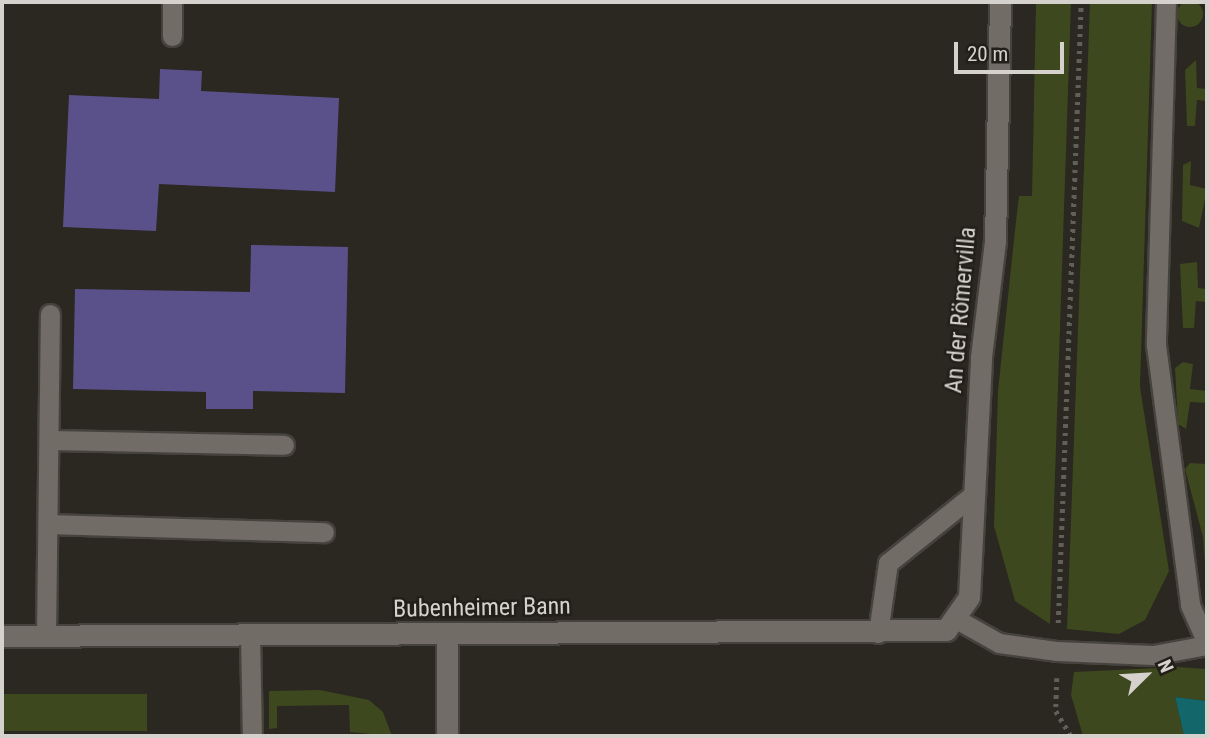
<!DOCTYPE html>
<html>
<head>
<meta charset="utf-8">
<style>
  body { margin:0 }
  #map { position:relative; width:1209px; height:738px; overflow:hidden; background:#2b2721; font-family:"Roboto Condensed",sans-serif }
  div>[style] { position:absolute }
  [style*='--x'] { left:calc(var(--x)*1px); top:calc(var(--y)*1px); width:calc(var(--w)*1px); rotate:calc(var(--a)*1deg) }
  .green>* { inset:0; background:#3d481e; transform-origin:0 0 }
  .round { border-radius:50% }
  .water>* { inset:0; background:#13666a }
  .building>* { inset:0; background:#5b518a }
  .path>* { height:4.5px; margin-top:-2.25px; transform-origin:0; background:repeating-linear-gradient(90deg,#625e59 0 3.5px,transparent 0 8.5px) }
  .roads { filter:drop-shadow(2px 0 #46423d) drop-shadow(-2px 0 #46423d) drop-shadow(0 2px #46423d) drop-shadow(0 -2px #46423d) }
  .lane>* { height:19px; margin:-9.5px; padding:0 9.5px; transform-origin:9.5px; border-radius:9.5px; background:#716c65 }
  .street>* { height:21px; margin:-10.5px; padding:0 10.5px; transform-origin:10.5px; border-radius:10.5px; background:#716c65 }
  span { translate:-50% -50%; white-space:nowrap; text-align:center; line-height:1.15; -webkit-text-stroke:5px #221e18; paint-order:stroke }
  .street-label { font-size:24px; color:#d5d2ce }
  .frame { position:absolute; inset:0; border:4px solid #d5d2ce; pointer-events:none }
  .north { position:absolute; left:1111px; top:640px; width:70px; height:70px; -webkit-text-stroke:5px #221e18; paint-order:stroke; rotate:66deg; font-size:19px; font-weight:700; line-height:28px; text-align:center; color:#d5d2ce }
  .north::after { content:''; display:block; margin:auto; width:24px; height:32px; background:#d5d2ce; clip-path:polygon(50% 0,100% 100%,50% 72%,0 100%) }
  .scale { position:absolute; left:954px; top:42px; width:110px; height:32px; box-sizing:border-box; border:4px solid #d5d2ce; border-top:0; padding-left:9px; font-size:21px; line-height:24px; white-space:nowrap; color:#d5d2ce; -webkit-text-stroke:5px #221e18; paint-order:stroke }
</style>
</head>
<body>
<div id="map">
  <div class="green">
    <i class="round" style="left:1177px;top:1px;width:26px;height:26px"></i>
    <i style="clip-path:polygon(1036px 2px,1071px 2px,1050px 624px,1015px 601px,994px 526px,998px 391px,1016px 221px,1019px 196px,1032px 196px)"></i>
    <i style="clip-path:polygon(1090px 2px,1152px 2px,1140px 387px,1169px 571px,1145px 620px,1119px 634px,1067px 629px)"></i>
    <i style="clip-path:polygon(1196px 60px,1197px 88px,1207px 89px,1207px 101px,1197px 100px,1195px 126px,1187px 126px,1185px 70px)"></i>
    <i style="clip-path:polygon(1191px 161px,1190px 185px,1207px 189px,1199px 228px,1182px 221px,1183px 165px)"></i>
    <i style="clip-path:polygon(1197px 262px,1198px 288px,1207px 289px,1207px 302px,1196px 301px,1194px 328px,1183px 328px,1180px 264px)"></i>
    <i style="clip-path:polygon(1183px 362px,1193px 364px,1190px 389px,1207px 391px,1207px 403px,1190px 402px,1186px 429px,1178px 424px,1175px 368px)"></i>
    <i style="clip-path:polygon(1190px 463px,1207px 464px,1207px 592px,1203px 537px,1185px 469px)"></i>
    <i style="clip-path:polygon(1177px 667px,1207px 669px,1207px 701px,1175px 697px,1184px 736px,1083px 736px,1071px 695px,1074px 672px)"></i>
    <i style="clip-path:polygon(320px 690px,369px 700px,383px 712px,392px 736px,350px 732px,349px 705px,277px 706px,277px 728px,269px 729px,269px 691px)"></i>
    <i style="left:147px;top:694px;width:37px;height:145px;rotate:90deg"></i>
  </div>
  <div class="water">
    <i style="clip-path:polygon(1175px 697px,1207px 701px,1207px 736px,1184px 736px)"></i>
  </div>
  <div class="building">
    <i style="clip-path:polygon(160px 69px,202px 71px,201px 91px,339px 98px,335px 192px,159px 184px,156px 231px,63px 227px,69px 95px,159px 99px)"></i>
    <i style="clip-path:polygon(251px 245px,348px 247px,345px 393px,253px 391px,253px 409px,206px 409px,206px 392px,73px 389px,75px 289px,250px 292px)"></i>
  </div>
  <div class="path">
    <i style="--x:1058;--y:623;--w:621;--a:-87.88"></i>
    <i style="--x:1057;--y:678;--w:33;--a:92"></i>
    <i style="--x:1056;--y:711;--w:29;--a:59"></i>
  </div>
  <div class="roads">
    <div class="lane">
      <i style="--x:1166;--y:2;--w:343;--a:91.7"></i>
      <i style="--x:1156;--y:345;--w:262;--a:82.5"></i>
      <i style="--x:1190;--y:605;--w:42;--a:65.9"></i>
      <i style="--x:172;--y:36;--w:34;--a:-90"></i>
      <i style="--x:49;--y:440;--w:235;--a:1.2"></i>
      <i style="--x:48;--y:524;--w:276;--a:1.7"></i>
      <i style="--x:958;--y:620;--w:47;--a:29.3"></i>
      <i style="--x:999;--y:643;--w:59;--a:7.9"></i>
      <i style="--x:1057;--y:651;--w:96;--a:2.4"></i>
      <i style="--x:1153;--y:655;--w:55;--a:-10.5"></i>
      <i style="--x:878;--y:633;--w:71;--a:-81.9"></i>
      <i style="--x:888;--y:563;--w:110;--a:-38.7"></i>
      <i style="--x:46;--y:635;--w:321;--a:-89.3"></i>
      <i style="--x:250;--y:635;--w:101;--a:88.9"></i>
    </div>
    <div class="street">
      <i style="--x:2;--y:636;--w:944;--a:-0.36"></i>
      <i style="--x:946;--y:630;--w:40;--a:-55.1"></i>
      <i style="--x:969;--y:597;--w:240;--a:-87.1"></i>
      <i style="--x:981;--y:357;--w:117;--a:-83.1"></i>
      <i style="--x:995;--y:241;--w:239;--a:-88.8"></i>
      <i style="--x:447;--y:736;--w:101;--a:-90"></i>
    </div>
  </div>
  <div class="street-label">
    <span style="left:961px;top:310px;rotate:-85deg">An der Römervilla</span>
    <span style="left:482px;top:608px;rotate:-1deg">Bubenheimer Bann</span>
  </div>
  <div class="frame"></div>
  <div class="north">N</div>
  <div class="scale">20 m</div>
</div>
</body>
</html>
